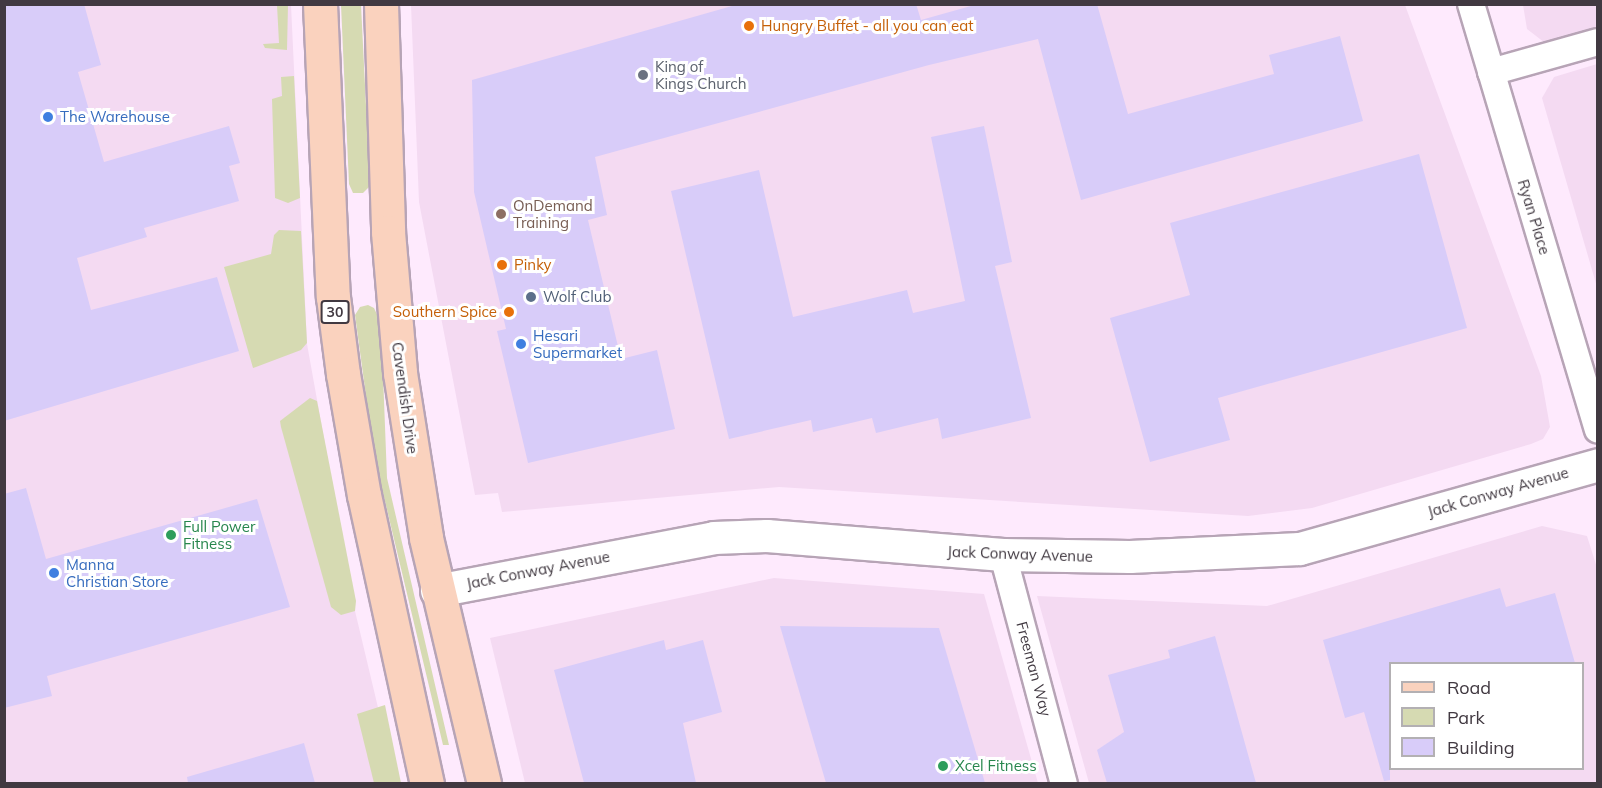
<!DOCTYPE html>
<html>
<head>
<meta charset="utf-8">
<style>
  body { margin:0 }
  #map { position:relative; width:1602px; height:788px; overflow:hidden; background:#feeafd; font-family:Mulish,sans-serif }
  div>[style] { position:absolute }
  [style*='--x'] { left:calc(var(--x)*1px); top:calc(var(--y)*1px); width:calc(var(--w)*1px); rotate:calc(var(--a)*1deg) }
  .built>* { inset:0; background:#f4daf2 }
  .green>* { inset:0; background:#d6dab2 }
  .building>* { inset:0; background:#d8ccf9 }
  .roads { filter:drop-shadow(2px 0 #b7a4b6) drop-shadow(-2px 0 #b7a4b6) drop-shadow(0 2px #b7a4b6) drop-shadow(0 -2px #b7a4b6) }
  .minor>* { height:26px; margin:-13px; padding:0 13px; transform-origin:13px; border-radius:13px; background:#fff }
  .tertiary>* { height:32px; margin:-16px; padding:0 16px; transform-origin:16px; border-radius:16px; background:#fff }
  .primary>* { height:33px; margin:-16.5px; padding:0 16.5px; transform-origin:16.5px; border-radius:16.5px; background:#fad2be }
  .dots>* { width:16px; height:16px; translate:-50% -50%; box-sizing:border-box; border:3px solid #fff; border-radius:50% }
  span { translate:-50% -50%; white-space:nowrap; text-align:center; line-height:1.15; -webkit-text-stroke:6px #fff; paint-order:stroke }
  .shield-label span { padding:2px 4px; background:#fff; border:2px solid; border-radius:4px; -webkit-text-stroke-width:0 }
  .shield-label { font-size:14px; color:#413941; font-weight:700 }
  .food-label { font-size:15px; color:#c56008 }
  .left { translate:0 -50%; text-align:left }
  .right { translate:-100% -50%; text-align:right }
  .worship-label { font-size:15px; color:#5b616d }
  .shop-label { font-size:15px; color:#366cbe }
  .education-label { font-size:15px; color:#785e54 }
  .street-label { font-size:15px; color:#413941 }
  .service-label { font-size:15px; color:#4e5e75 }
  .leisure-label { font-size:15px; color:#27864d }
  .frame { position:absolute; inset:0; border:6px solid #413941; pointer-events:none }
  .legend { position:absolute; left:1389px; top:662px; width:195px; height:108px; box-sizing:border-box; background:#fff; border:2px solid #b3b0b3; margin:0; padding:8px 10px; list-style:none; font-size:18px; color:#413941 }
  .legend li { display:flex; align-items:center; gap:12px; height:30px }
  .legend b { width:30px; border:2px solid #b3b0b3 }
</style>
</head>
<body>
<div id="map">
  <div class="built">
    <i style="clip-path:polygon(5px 5px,291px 5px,307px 344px,355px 611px,396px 783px,5px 784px)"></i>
    <i style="clip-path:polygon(411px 5px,1405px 5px,1541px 376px,1550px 427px,1543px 439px,1531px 444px,1312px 508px,1248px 516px,779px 487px,502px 512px,498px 493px,475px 495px,419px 202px)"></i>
    <i style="clip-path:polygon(1523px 5px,1597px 5px,1597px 31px,1549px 46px,1527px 29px)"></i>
    <i style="clip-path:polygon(1597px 64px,1598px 65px,1597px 287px,1542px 98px,1554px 77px)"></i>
    <i style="clip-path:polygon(evenodd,1542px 526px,1587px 536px,1598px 571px,1597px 783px,1089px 783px,1037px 596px,1267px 606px,1542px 526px,1390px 664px,1582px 664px,1582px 768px,1390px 768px,1390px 664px)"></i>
    <i style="clip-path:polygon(774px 578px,984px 594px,1038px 783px,525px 783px,490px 638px)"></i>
  </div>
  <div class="green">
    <i style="clip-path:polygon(277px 5px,288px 5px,287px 50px,265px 48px,263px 44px,279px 43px)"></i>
    <i style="clip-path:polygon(341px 5px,361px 5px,370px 186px,363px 193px,353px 193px,349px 184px)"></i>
    <i style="clip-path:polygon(294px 76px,300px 198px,288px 203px,275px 198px,272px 99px,282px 96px,281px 77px)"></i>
    <i style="clip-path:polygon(279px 230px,301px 231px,307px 343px,301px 350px,253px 368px,224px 267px,271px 254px,274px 235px)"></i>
    <i style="clip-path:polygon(368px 305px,374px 308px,381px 323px,387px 478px,449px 745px,443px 745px,374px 455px,355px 315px,360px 307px)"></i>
    <i style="clip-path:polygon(310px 398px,317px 401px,356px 601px,355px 611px,341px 615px,331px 607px,281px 427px,280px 421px)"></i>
    <i style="clip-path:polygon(385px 705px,401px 783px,374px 783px,357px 714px)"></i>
  </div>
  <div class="building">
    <i style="clip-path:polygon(4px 4px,84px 4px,101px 65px,78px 72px,104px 162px,229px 126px,240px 163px,229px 166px,239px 201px,144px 228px,147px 237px,77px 258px,91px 310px,217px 277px,239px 351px,4px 421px)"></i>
    <i style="clip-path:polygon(739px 4px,916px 4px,921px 20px,978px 4px,1097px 4px,1128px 114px,1274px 74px,1269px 55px,1340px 36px,1363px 121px,1081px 200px,1038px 39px,929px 65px,595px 157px,607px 215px,588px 220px,621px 359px,657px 350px,675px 429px,528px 463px,497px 331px,506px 329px,474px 192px,472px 80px)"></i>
    <i style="clip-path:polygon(984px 126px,1012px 262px,995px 266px,1031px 418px,942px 439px,938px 418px,876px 433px,872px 418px,813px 432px,811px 420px,729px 439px,671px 191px,759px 170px,793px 317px,907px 290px,913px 313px,965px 301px,931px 137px)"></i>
    <i style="clip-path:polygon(1419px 154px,1467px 328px,1218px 398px,1230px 440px,1150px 462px,1110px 318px,1190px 295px,1170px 223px)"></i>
    <i style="clip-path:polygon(26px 488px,46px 559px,257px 499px,290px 607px,47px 676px,52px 696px,4px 708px,4px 494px)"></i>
    <i style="clip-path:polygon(1500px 588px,1506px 607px,1555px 593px,1575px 663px,1390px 663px,1390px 780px,1384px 781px,1364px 712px,1345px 718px,1323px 640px)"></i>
    <i style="clip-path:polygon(780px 626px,939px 628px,985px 783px,826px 783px)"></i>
    <i style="clip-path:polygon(1215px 636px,1256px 783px,1107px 783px,1097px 750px,1124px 732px,1108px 675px,1170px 658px,1168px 650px)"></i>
    <i style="clip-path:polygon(664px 640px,666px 650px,703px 640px,722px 712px,683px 723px,696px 783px,584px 783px,554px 670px)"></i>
    <i style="clip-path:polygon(304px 743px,315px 783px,188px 783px,187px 777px)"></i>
  </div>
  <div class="roads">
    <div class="minor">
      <i style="--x:1471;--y:4;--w:444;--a:73.4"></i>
      <i style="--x:1491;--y:72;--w:111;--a:-15.7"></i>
      <i style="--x:1003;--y:555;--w:237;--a:75.1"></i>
    </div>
    <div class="tertiary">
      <i style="--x:437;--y:591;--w:282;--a:-10.8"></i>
      <i style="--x:714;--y:538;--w:53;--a:-2.2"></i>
      <i style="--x:767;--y:536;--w:237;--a:4.6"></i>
      <i style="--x:1003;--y:555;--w:127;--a:0.9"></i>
      <i style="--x:1130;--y:557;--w:170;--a:-2.7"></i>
      <i style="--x:1300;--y:549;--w:310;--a:-15.7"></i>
    </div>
    <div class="primary">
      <i style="--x:320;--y:4;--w:293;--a:87.5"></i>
      <i style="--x:333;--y:297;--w:78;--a:82.6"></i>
      <i style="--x:343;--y:374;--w:123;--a:80.2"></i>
      <i style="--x:364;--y:495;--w:296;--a:77.7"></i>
      <i style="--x:381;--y:4;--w:228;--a:88.2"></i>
      <i style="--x:388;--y:232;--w:142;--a:85.1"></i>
      <i style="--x:400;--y:373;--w:167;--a:81"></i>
      <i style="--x:426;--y:538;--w:253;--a:76.7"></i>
    </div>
  </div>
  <div class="dots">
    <i style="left:749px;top:26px;background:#e8710a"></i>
    <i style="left:643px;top:75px;background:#6b7280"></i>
    <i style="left:48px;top:117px;background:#3f7fe0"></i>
    <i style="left:501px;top:214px;background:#8d6e63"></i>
    <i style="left:502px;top:265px;background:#e8710a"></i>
    <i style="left:531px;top:297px;background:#5c6f8a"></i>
    <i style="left:509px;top:312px;background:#e8710a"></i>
    <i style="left:521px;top:344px;background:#3f7fe0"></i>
    <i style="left:171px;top:535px;background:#2e9e5b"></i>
    <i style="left:54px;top:573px;background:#3f7fe0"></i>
    <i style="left:943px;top:766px;background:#2e9e5b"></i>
  </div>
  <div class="shield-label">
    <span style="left:335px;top:312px">30</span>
  </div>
  <div class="food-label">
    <span class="left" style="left:761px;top:26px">Hungry Buffet - all you can eat</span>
    <span class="left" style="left:514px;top:265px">Pinky</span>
    <span class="right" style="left:497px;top:312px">Southern Spice</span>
  </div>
  <div class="worship-label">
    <span class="left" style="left:655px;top:75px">King of<br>Kings Church</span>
  </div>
  <div class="shop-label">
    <span class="left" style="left:60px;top:117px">The Warehouse</span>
    <span class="left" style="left:533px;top:344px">Hesari<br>Supermarket</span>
    <span class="left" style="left:66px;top:573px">Manna<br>Christian Store</span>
  </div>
  <div class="education-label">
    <span class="left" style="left:513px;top:214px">OnDemand<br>Training</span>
  </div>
  <div class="street-label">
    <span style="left:1534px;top:217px;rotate:73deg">Ryan Place</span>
    <span style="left:405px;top:398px;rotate:82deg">Cavendish Drive</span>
    <span style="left:1498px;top:492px;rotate:-16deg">Jack Conway Avenue</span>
    <span style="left:1020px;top:554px;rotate:2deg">Jack Conway Avenue</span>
    <span style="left:538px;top:570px;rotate:-11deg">Jack Conway Avenue</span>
    <span style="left:1034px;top:669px;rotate:75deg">Freeman Way</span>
  </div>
  <div class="service-label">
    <span class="left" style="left:543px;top:297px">Wolf Club</span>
  </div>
  <div class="leisure-label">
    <span class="left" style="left:183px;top:535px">Full Power<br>Fitness</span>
    <span class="left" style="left:955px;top:766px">Xcel Fitness</span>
  </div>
  <div class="frame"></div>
  <ul class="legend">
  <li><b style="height:8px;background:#fad2be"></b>Road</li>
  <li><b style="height:16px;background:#d6dab2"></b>Park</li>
  <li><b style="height:16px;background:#d8ccf9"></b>Building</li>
  </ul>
</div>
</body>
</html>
